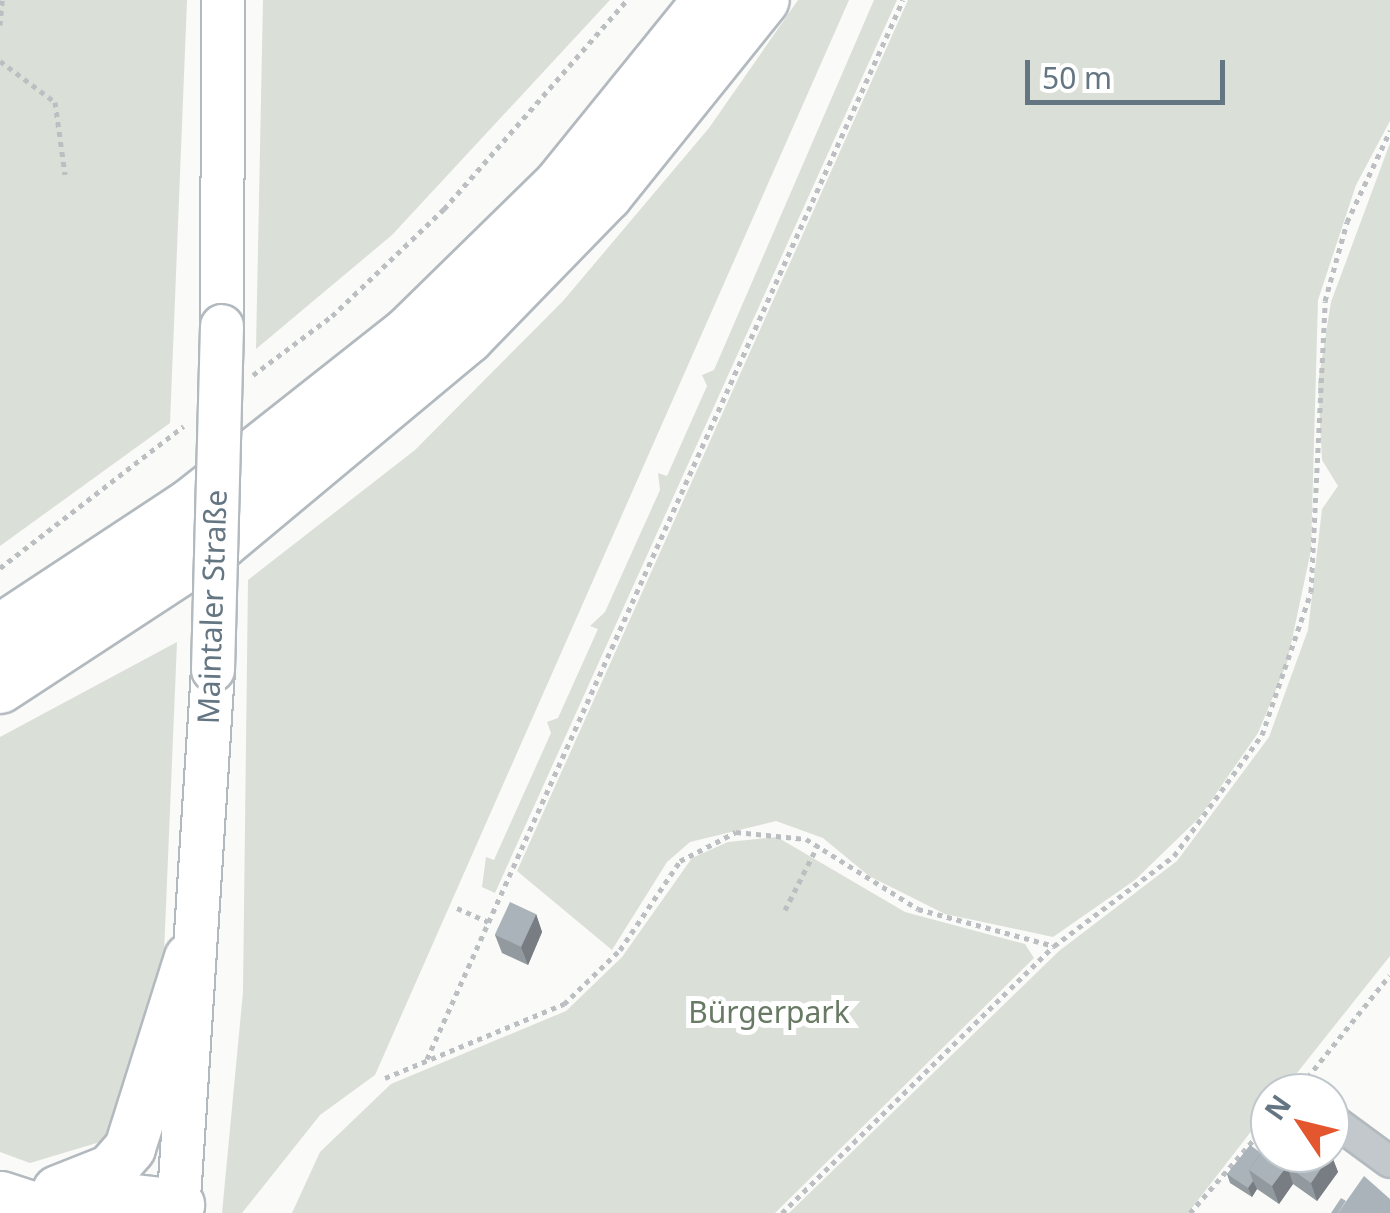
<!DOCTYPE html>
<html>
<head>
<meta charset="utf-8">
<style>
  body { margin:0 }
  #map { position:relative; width:1390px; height:1213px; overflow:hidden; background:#fafaf8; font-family:"Noto Sans",sans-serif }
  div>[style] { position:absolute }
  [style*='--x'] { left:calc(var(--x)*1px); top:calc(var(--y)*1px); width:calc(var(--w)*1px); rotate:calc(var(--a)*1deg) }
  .green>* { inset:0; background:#dadfd7 }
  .path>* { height:5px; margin-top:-2.5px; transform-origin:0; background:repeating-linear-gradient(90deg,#bbbfc2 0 5px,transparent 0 10px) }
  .roads { filter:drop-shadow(2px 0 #b3babf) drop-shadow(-2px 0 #b3babf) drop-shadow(0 2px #b3babf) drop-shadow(0 -2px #b3babf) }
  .minor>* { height:30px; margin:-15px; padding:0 15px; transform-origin:15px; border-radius:15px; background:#c3c8cc }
  .secondary>* { height:42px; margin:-21px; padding:0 21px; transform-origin:21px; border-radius:21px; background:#fff }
  .trunk>* { height:50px; margin:-25px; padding:0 25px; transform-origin:25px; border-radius:25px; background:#fff }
  .motorway>* { height:55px; margin:-27.5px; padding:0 27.5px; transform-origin:27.5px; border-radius:27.5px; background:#fff }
  .bridges { filter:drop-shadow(2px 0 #b3babf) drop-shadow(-2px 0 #b3babf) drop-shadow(0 2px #b3babf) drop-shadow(0 -2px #b3babf) }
  .secondary-bridge>* { height:42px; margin:-21px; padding:0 21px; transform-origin:21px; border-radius:21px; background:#fff }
  .wall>* { inset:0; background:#929a9f }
  .shaded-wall>* { inset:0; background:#777d82 }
  .building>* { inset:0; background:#aab3b9; transform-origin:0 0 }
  span { translate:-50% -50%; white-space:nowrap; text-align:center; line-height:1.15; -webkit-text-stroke:10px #fff; paint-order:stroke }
  .street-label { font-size:30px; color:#657683 }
  .park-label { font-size:30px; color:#687a64 }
  .north { position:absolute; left:1250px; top:1073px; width:100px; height:100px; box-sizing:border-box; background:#fff; border:2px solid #c1c8cd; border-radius:50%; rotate:305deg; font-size:28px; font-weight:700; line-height:40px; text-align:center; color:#657683 }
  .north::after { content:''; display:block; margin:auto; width:35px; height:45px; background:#e4572e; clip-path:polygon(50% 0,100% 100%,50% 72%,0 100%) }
  .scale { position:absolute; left:1025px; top:60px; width:200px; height:45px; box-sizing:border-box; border:5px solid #657683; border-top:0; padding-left:12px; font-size:30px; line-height:35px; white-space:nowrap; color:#657683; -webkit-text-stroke:8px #fff; paint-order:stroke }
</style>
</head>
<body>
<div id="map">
  <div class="green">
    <i style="clip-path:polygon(0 0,187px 0,170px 423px,0 546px)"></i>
    <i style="clip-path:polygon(263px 0,610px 0,392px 235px,256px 349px)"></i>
    <i style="clip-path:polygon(798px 0,849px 0,375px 1075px,320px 1115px,242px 1213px,222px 1213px,243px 992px,248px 580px,415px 450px,563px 301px,709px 128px)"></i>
    <i style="clip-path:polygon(874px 0,897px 0,495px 893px,482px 887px,486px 857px,494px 860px,551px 733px,547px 722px,558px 718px,598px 629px,590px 626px,605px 612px,660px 490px,658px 473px,667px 476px,707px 386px,702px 375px,714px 370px)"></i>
    <i style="clip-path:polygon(908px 0,1390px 0,1390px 121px,1356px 185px,1318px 300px,1311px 550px,1287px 663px,1258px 733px,1199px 818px,1135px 880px,1053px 937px,945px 914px,869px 876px,823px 838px,776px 821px,690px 842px,667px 862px,612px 950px,517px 871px)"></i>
    <i style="clip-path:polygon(1390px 143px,1390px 956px,1281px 1093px,1270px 1093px,1270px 1107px,1188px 1213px,789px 1213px,1059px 951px,1177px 861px,1269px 737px,1308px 630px,1322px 509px,1338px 486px,1322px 460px,1318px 383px,1331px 302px)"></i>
    <i style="clip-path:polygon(177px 642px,162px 1001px,128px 1109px,100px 1142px,30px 1163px,0 1152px,0 737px)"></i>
    <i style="clip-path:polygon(777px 837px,905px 912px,1025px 944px,1034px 958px,775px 1213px,292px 1213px,320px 1152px,391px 1084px,566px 1011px,622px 957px,692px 858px,728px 842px)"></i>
  </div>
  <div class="path">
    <i style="--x:0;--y:25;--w:25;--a:-85"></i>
    <i style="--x:0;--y:61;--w:69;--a:36.7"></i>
    <i style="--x:55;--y:102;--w:73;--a:82.1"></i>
    <i style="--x:253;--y:375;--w:99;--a:-36.8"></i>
    <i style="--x:332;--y:316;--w:155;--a:-43.7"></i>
    <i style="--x:444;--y:209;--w:278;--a:-48.8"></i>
    <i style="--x:0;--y:568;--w:232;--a:-37.7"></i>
    <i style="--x:457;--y:908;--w:34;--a:24"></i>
    <i style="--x:785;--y:910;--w:73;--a:-63.1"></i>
    <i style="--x:427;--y:1059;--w:1161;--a:-65.8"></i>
    <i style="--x:385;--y:1078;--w:194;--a:-22.5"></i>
    <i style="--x:564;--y:1004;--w:78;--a:-44"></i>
    <i style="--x:620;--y:950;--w:107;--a:-56"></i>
    <i style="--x:680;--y:861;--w:63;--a:-27.4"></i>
    <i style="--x:736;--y:832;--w:70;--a:5.7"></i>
    <i style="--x:806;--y:839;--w:132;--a:32"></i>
    <i style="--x:918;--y:909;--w:141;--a:15.2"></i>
    <i style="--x:1295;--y:1093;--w:151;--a:-51.2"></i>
    <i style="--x:782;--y:1213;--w:381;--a:-44.5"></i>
    <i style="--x:1054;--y:946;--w:150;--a:-36.9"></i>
    <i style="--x:1174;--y:856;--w:150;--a:-54"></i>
    <i style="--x:1262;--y:735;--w:151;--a:-71.1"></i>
    <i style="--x:1311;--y:592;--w:291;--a:-87.2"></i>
    <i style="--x:1325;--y:301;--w:82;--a:-74.4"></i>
    <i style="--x:1347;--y:222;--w:101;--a:-64.7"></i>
    <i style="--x:1190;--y:1213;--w:122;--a:-49"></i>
  </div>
  <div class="roads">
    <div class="minor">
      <i style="--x:1330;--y:1118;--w:74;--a:36.3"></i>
    </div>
    <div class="secondary">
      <i style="--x:222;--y:326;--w:326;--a:-89.8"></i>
      <i style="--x:178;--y:1213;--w:544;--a:-86.31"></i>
    </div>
    <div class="trunk">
      <i style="--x:0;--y:688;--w:265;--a:-33.2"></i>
      <i style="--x:222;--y:543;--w:320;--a:-39.8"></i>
      <i style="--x:468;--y:338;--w:199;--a:-45.8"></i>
      <i style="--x:607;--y:195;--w:250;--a:-51.2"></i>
      <i style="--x:58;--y:1191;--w:57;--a:-21.6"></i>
      <i style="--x:111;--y:1170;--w:29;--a:-49"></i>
      <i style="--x:130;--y:1148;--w:199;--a:-72.5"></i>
      <i style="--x:65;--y:1192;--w:115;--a:6.5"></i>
    </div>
    <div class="motorway">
      <i style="--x:0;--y:632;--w:229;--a:-33.4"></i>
      <i style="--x:191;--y:506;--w:279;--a:-38.3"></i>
      <i style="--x:410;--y:333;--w:211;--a:-44.4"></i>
      <i style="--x:561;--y:185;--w:238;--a:-51"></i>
      <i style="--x:0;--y:1199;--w:45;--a:18"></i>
    </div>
  </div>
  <div class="bridges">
    <div class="secondary-bridge">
      <i style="--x:213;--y:670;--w:344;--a:-88.5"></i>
    </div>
  </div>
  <div class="wall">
    <i style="clip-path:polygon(536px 914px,542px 932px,528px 965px,502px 953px,495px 935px)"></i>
    <i style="clip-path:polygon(1261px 1153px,1331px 1154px,1338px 1172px,1317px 1201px,1293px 1184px,1279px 1204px,1257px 1189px,1252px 1197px,1230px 1183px,1227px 1174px)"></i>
  </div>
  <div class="shaded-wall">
    <i style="clip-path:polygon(536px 914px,542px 932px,528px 965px,521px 947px)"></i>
    <i style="clip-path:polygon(1331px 1154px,1338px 1172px,1317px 1201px,1311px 1183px)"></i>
    <i style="clip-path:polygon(1287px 1166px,1293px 1184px,1279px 1204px,1272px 1186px)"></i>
    <i style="clip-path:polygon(1253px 1181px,1257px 1189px,1252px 1197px,1248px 1188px)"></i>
  </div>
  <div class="building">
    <i style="left:510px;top:902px;width:29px;height:36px;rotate:25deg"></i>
    <i style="clip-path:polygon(1270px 1141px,1270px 1153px,1331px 1154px,1311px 1183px,1287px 1166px,1272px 1186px,1249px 1170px)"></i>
    <i style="clip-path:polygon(1250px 1145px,1261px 1153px,1249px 1170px,1253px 1181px,1248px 1188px,1227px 1174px)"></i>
    <i style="clip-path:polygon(1364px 1176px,1390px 1199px,1390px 1213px,1338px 1213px)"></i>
    <i style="clip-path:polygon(1341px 1198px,1346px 1201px,1338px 1213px,1331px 1213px)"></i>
  </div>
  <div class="street-label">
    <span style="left:212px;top:607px;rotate:-88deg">Maintaler Straße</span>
  </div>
  <div class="park-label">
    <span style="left:769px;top:1012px">Bürgerpark</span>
  </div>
  <div class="north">N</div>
  <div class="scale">50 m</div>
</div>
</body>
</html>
